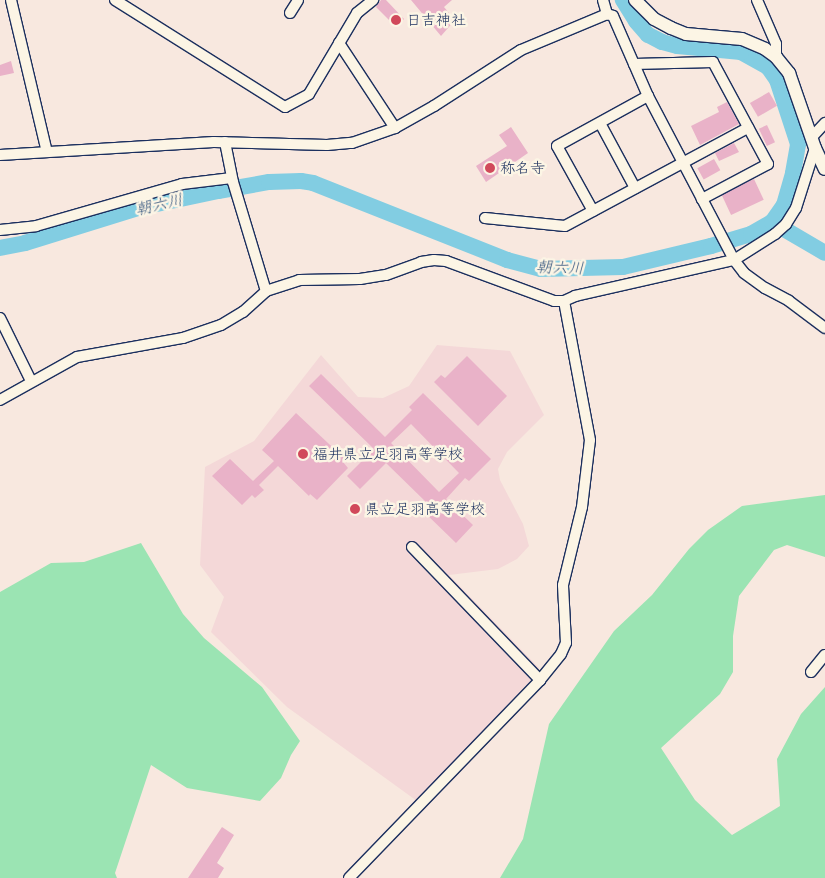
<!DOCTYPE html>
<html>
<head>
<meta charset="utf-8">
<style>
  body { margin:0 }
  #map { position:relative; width:825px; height:878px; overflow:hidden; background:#f8e8df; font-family:"Patrick Hand","Klee One",sans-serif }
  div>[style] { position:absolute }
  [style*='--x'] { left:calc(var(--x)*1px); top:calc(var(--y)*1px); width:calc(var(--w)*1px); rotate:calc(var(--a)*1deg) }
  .built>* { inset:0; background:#f4d8d8 }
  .green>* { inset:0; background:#9be4b3 }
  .river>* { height:16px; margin:-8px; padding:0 8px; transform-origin:8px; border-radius:8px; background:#82cde2 }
  .building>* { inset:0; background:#e9b2c8; transform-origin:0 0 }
  .roads { filter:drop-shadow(1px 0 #1b2f5e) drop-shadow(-1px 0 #1b2f5e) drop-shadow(0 1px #1b2f5e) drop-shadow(0 -1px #1b2f5e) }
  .minor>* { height:10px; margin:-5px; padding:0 5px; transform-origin:5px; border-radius:5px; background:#fcf5e5 }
  .major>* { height:12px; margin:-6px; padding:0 6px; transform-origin:6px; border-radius:6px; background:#fcf5e5 }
  .dots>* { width:14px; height:14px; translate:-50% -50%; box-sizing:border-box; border:2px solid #fcf5e5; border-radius:50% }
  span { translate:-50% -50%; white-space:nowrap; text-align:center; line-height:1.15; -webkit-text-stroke:5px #fcf5e5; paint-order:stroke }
  .poi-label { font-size:15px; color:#1b2f5e }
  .left { translate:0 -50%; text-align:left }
  .water-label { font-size:16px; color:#35567f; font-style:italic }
</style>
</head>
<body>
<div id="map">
  <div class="built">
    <i style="clip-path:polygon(437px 345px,510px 351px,544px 415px,507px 452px,498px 469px,500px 480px,523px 524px,529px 546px,517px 559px,498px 569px,449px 575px,539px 668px,531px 680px,417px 801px,287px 707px,211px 632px,224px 597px,200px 565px,205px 467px,254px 441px,321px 355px,358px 397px,383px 398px,409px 386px)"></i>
  </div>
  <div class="green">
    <i style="clip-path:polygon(825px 495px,825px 557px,787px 545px,774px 550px,739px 596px,733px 636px,733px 672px,720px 694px,661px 748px,695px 800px,732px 835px,780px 806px,777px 759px,801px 714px,825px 687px,825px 878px,500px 878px,523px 839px,549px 724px,614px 631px,652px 595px,689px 549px,708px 530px,742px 506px)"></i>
    <i style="clip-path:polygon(141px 543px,183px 614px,204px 638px,262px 687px,300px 741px,291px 755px,281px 778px,260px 801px,187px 788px,151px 765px,115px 873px,117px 878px,0 878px,0 592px,51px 563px,84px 562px)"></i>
  </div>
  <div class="river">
    <i style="--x:772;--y:222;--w:61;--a:30.3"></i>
    <i style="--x:0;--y:248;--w:25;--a:-11"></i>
    <i style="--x:25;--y:243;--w:118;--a:-17.2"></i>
    <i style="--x:138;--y:208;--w:82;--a:-12"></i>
    <i style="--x:218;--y:191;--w:52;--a:-10"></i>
    <i style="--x:269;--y:182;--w:32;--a:-2"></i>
    <i style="--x:301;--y:181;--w:12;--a:9"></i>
    <i style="--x:313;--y:183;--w:209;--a:21.6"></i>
    <i style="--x:507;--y:260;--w:35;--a:15"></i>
    <i style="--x:541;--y:269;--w:82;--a:-1.4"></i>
    <i style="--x:623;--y:267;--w:90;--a:-13.4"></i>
    <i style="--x:711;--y:246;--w:42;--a:-16.7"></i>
    <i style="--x:751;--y:234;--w:24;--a:-30"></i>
    <i style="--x:772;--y:222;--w:21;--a:-55"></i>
    <i style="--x:784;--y:205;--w:33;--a:-74"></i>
    <i style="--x:793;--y:173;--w:29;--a:-80"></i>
    <i style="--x:798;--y:144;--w:67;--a:-108.2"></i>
    <i style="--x:777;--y:80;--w:16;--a:-125"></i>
    <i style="--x:768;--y:67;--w:31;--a:-151"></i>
    <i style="--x:741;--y:52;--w:64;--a:-174.6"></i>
    <i style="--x:677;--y:46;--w:16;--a:-165"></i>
    <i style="--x:662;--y:42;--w:16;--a:-153"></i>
    <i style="--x:648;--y:35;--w:18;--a:-131"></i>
    <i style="--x:636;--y:21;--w:25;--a:-122"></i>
  </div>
  <div class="building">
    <i style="clip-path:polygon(381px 0,386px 0,404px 19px,398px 25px,395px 26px,376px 7px)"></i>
    <i style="clip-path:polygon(411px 0,452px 0,444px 7px,455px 20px,441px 36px)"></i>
    <i style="clip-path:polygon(11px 61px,14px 73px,0 76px,0 65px)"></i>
    <i style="left:769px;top:92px;width:16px;height:22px;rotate:60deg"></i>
    <i style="clip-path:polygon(727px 102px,739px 124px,700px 145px,691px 126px,719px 112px,717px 107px)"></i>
    <i style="left:767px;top:125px;width:19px;height:9px;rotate:65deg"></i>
    <i style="clip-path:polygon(511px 127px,528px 153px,486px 182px,476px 166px,507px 146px,499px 135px)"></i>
    <i style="clip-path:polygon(734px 143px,739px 152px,719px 161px,715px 153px)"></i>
    <i style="left:714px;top:159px;width:13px;height:19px;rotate:61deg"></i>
    <i style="left:754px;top:179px;width:23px;height:36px;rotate:65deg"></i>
    <i style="clip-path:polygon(467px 356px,507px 396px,478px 426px,434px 382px,441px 375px,445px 378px)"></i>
    <i style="clip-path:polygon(evenodd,321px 374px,385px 437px,412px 410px,409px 407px,423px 393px,491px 459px,469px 481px,465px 478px,446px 499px,473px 525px,456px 543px,422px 510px,428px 504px,386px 463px,360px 489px,347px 476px,374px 449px,309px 386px,321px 374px,411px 424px,459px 473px,439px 492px,391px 443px,411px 424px)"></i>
    <i style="clip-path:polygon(296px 413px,345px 459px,343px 462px,348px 468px,317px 500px,310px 494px,309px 496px,278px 466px,259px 485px,264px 490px,255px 498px,252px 495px,242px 505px,212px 476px,230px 459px,253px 481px,274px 461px,262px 450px)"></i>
    <i style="clip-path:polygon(222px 827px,234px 835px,217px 863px,224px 868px,218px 878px,188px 878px)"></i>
  </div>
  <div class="roads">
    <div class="minor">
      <i style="--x:11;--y:0;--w:156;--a:76.7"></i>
      <i style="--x:115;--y:0;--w:201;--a:32.2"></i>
      <i style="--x:285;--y:107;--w:27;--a:-28"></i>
      <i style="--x:309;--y:94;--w:94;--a:-59.3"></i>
      <i style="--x:357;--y:13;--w:21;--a:-39"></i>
      <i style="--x:603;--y:0;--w:15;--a:74"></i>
      <i style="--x:757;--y:0;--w:48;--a:66.6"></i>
      <i style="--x:776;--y:44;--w:13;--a:90"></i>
      <i style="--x:290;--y:13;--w:15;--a:-58"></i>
      <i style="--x:339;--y:43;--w:102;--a:56.6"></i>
      <i style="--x:634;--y:64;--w:79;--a:-1.5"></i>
      <i style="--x:713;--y:62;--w:116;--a:61.7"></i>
      <i style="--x:768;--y:164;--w:75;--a:152.1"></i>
      <i style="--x:600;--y:123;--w:74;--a:61.7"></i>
      <i style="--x:811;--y:138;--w:21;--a:-47"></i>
      <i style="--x:225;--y:142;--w:41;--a:78.7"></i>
      <i style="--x:233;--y:182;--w:114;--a:73.2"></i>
      <i style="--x:0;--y:155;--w:214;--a:-3.5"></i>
      <i style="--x:214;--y:142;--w:113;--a:1.5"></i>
      <i style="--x:327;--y:145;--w:25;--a:-5"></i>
      <i style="--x:352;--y:143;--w:46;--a:-19.2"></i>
      <i style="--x:395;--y:128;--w:45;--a:-29.4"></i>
      <i style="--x:434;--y:106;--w:103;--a:-32.8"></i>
      <i style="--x:521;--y:50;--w:93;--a:-22.7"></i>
      <i style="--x:607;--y:14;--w:6;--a:18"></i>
      <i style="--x:613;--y:16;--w:87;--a:66.4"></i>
      <i style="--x:648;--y:96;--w:185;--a:62.3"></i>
      <i style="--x:734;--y:260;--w:16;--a:52"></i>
      <i style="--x:744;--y:273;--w:26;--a:36"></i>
      <i style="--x:765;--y:288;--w:27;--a:28"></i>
      <i style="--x:789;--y:301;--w:45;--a:36.9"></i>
      <i style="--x:593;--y:211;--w:74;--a:-119"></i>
      <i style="--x:557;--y:146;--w:104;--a:-28.8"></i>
      <i style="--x:485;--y:218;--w:80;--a:5.7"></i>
      <i style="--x:565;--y:226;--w:208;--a:-28.2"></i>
      <i style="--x:0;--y:230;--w:36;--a:-6"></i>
      <i style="--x:36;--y:226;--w:152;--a:-16"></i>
      <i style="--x:182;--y:184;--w:50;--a:-6.8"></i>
      <i style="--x:0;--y:318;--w:70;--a:63.8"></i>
      <i style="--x:0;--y:400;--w:88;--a:-29.2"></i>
      <i style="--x:77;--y:357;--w:108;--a:-10.2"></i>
      <i style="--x:183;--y:338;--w:40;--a:-18.9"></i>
      <i style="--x:221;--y:325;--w:26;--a:-31"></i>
      <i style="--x:243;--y:312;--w:31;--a:-42"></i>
      <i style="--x:266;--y:291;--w:35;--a:-18"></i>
      <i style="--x:299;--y:280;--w:61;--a:-0.9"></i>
      <i style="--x:360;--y:279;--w:26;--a:-9"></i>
      <i style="--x:386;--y:275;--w:37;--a:-20"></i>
      <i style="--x:421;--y:262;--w:13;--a:-9"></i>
      <i style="--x:434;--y:260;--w:12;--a:5"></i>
      <i style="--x:446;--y:261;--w:115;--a:20.3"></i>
      <i style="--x:554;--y:301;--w:10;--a:0"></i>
      <i style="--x:564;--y:301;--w:12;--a:-24"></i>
      <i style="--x:575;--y:296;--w:163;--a:-12.8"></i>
      <i style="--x:734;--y:260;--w:49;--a:-32.4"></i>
      <i style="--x:775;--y:234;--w:15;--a:-42"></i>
      <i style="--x:786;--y:224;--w:19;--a:-58"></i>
      <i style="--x:796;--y:208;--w:63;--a:-72.4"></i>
      <i style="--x:412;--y:547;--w:185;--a:46.1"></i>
      <i style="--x:811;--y:672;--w:22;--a:-51"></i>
      <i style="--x:349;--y:878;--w:275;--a:-46"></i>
      <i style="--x:540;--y:680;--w:33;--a:-51"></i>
      <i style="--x:561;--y:654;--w:12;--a:-66"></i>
      <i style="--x:566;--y:643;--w:58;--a:-93"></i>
      <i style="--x:563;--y:585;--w:80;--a:-76.3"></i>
      <i style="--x:582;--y:507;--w:67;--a:-83.2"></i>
      <i style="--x:590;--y:440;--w:141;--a:-100.6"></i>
    </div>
    <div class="major">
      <i style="--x:635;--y:0;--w:27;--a:45"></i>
      <i style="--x:654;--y:19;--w:19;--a:28"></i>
      <i style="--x:671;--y:28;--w:16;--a:22"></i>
      <i style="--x:686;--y:34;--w:56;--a:5.1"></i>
      <i style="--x:742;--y:39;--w:25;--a:23"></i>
      <i style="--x:765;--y:49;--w:14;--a:36"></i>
      <i style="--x:776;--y:57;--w:21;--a:51"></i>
      <i style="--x:789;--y:73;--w:79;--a:70.9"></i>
      <i style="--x:815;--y:148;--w:23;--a:65"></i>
    </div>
  </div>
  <div class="dots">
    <i style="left:396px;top:20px;background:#d1495b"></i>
    <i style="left:490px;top:168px;background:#d1495b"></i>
    <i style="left:303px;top:454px;background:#d1495b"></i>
    <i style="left:355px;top:509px;background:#d1495b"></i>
  </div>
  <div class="poi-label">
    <span class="left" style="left:406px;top:20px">日吉神社</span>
    <span class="left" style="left:500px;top:168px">称名寺</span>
    <span class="left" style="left:313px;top:454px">福井県立足羽高等学校</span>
    <span class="left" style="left:365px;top:509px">県立足羽高等学校</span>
  </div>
  <div class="water-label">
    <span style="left:159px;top:204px;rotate:-13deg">朝六川</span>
    <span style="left:560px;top:267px;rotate:2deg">朝六川</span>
  </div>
</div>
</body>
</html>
